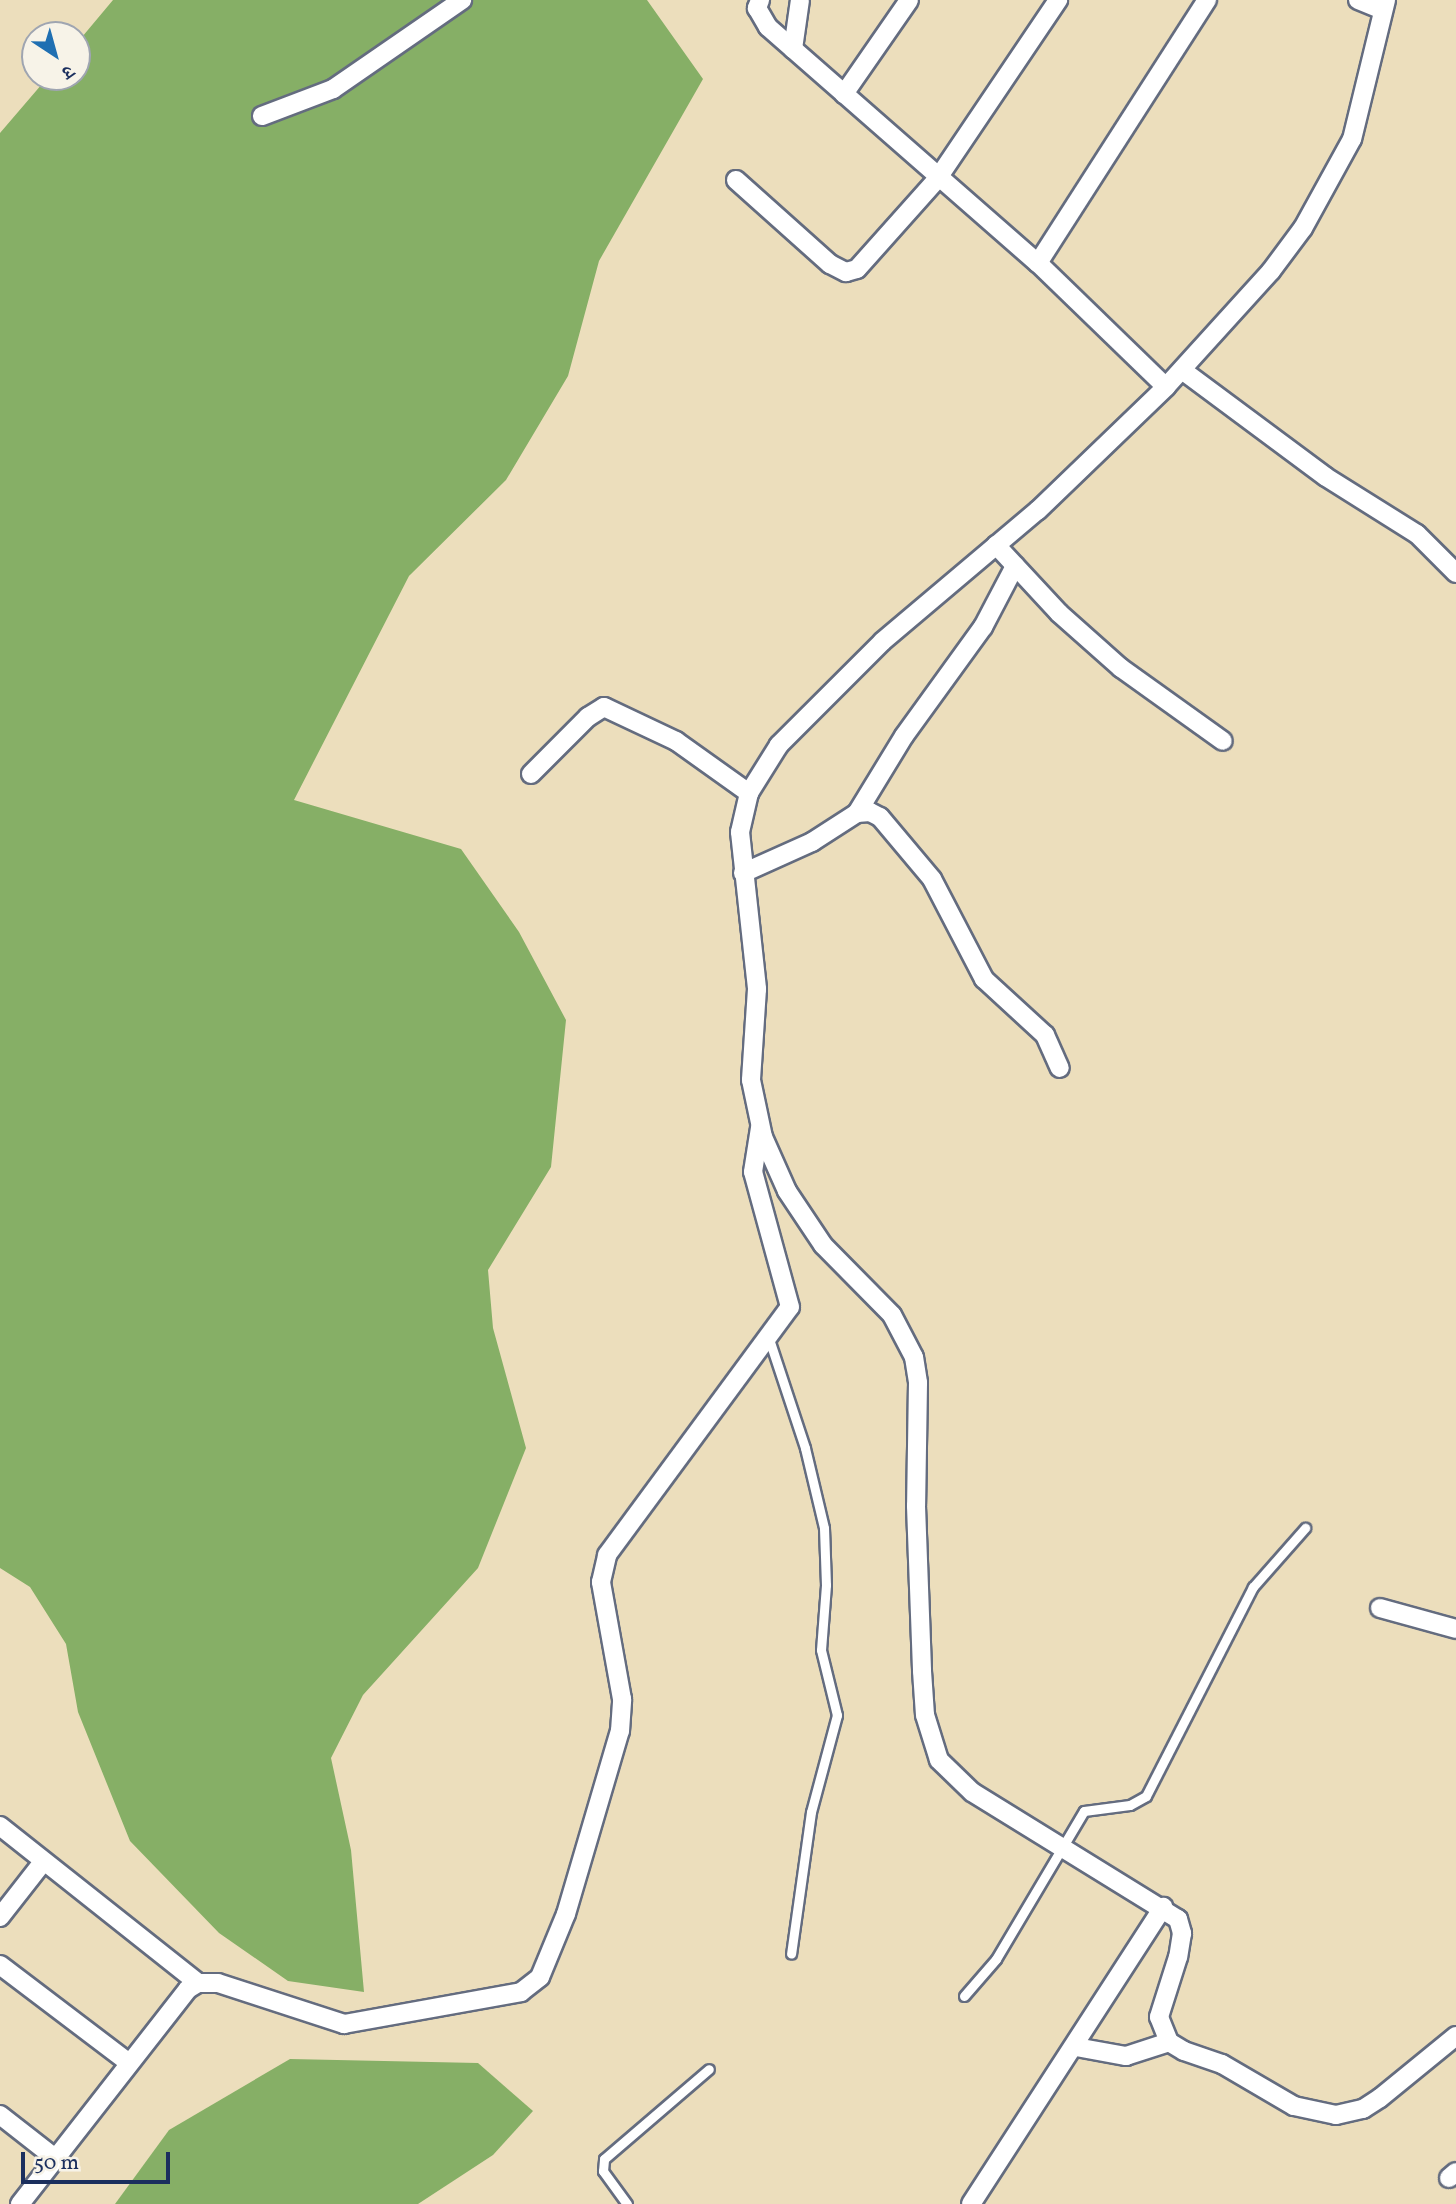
<!DOCTYPE html>
<html>
<head>
<meta charset="utf-8">
<style>
  body { margin:0 }
  #map { position:relative; width:1456px; height:2204px; overflow:hidden; background:#ecdebc; font-family:Vollkorn,"Noto Serif Devanagari",serif }
  div>[style] { position:absolute }
  [style*='--x'] { left:calc(var(--x)*1px); top:calc(var(--y)*1px); width:calc(var(--w)*1px); rotate:calc(var(--a)*1deg) }
  .forest>* { inset:0; background:#86af66 }
  .roads { filter:drop-shadow(2px 0 #646c7f) drop-shadow(-2px 0 #646c7f) drop-shadow(0 2px #646c7f) drop-shadow(0 -2px #646c7f) }
  .lane>* { height:9px; margin:-4.5px; padding:0 4.5px; transform-origin:4.5px; border-radius:4.5px; background:#fff }
  .street>* { height:18px; margin:-9px; padding:0 9px; transform-origin:9px; border-radius:9px; background:#fff }
  span { translate:-50% -50%; white-space:nowrap; text-align:center; line-height:1.15; -webkit-text-stroke:7px #f7f3e8; paint-order:stroke }
  .north { position:absolute; left:21px; top:21px; width:70px; height:70px; box-sizing:border-box; background:#f7f3e8; border:2px solid #9fa5b1; border-radius:50%; rotate:144deg; font-size:19px; font-weight:700; line-height:28px; text-align:center; color:#1b2f5e }
  .north::after { content:''; display:block; margin:auto; width:24px; height:32px; background:#1f6fb2; clip-path:polygon(50% 0,100% 100%,50% 72%,0 100%) }
  .scale { position:absolute; left:21px; top:2152px; width:149px; height:32px; box-sizing:border-box; border:4px solid #1b2f5e; border-top:0; padding-left:9px; font-size:21px; line-height:24px; white-space:nowrap; color:#1b2f5e; -webkit-text-stroke:5px #f7f3e8; paint-order:stroke }
</style>
</head>
<body>
<div id="map">
  <div class="forest">
    <i style="clip-path:polygon(113px 0,647px 0,703px 79px,599px 261px,568px 376px,506px 480px,409px 576px,294px 800px,461px 849px,519px 932px,566px 1020px,551px 1167px,488px 1270px,493px 1328px,526px 1448px,478px 1568px,363px 1695px,331px 1758px,351px 1850px,364px 1992px,288px 1981px,219px 1933px,130px 1841px,78px 1712px,66px 1644px,30px 1587px,0 1568px,0 133px,48px 77px,77px 77px,77px 43px)"></i>
    <i style="clip-path:polygon(290px 2059px,478px 2063px,533px 2111px,493px 2155px,418px 2204px,115px 2204px,169px 2130px)"></i>
  </div>
  <div class="roads">
    <div class="lane">
      <i style="--x:769;--y:1339;--w:115;--a:71.7"></i>
      <i style="--x:805;--y:1448;--w:82;--a:76.6"></i>
      <i style="--x:824;--y:1528;--w:57;--a:88"></i>
      <i style="--x:826;--y:1585;--w:65;--a:94.4"></i>
      <i style="--x:821;--y:1650;--w:67;--a:76.2"></i>
      <i style="--x:837;--y:1715;--w:100;--a:105"></i>
      <i style="--x:811;--y:1812;--w:143;--a:98"></i>
      <i style="--x:964;--y:1996;--w:49;--a:-49.1"></i>
      <i style="--x:996;--y:1959;--w:172;--a:-59.3"></i>
      <i style="--x:1084;--y:1811;--w:46;--a:-7.4"></i>
      <i style="--x:1130;--y:1805;--w:18;--a:-29"></i>
      <i style="--x:1146;--y:1796;--w:235;--a:-62.9"></i>
      <i style="--x:1253;--y:1587;--w:79;--a:-48.6"></i>
      <i style="--x:627;--y:2204;--w:41;--a:-126"></i>
      <i style="--x:603;--y:2171;--w:12;--a:-85"></i>
      <i style="--x:604;--y:2159;--w:138;--a:-40.6"></i>
    </div>
    <div class="street">
      <i style="--x:760;--y:0;--w:9;--a:111"></i>
      <i style="--x:757;--y:8;--w:22;--a:60"></i>
      <i style="--x:768;--y:27;--w:359;--a:41.2"></i>
      <i style="--x:1038;--y:263;--w:178;--a:44.1"></i>
      <i style="--x:1358;--y:0;--w:27;--a:22"></i>
      <i style="--x:1386;--y:0;--w:143;--a:103.7"></i>
      <i style="--x:1352;--y:139;--w:102;--a:118.8"></i>
      <i style="--x:1303;--y:228;--w:54;--a:126.7"></i>
      <i style="--x:1271;--y:271;--w:156;--a:132.2"></i>
      <i style="--x:1166;--y:387;--w:178;--a:136.1"></i>
      <i style="--x:1038;--y:510;--w:204;--a:139.8"></i>
      <i style="--x:882;--y:642;--w:146;--a:135"></i>
      <i style="--x:779;--y:745;--w:57;--a:122"></i>
      <i style="--x:749;--y:793;--w:40;--a:103"></i>
      <i style="--x:740;--y:832;--w:158;--a:83.8"></i>
      <i style="--x:757;--y:989;--w:91;--a:93.8"></i>
      <i style="--x:751;--y:1080;--w:58;--a:78.1"></i>
      <i style="--x:763;--y:1137;--w:59;--a:66"></i>
      <i style="--x:787;--y:1191;--w:65;--a:56.3"></i>
      <i style="--x:823;--y:1245;--w:98;--a:45.4"></i>
      <i style="--x:892;--y:1315;--w:47;--a:62.4"></i>
      <i style="--x:914;--y:1357;--w:26;--a:81"></i>
      <i style="--x:918;--y:1383;--w:123;--a:90.9"></i>
      <i style="--x:916;--y:1506;--w:165;--a:87.9"></i>
      <i style="--x:922;--y:1671;--w:44;--a:86.1"></i>
      <i style="--x:925;--y:1715;--w:47;--a:72.7"></i>
      <i style="--x:939;--y:1760;--w:46;--a:44.1"></i>
      <i style="--x:972;--y:1792;--w:242;--a:31.7"></i>
      <i style="--x:1178;--y:1919;--w:15;--a:74"></i>
      <i style="--x:1182;--y:1933;--w:24;--a:99"></i>
      <i style="--x:1178;--y:1957;--w:63;--a:107.6"></i>
      <i style="--x:1159;--y:2017;--w:27;--a:68"></i>
      <i style="--x:1169;--y:2042;--w:17;--a:31"></i>
      <i style="--x:1184;--y:2051;--w:40;--a:18.9"></i>
      <i style="--x:1222;--y:2064;--w:83;--a:30.3"></i>
      <i style="--x:1294;--y:2106;--w:43;--a:12.1"></i>
      <i style="--x:1336;--y:2115;--w:28;--a:-13"></i>
      <i style="--x:1363;--y:2109;--w:20;--a:-33"></i>
      <i style="--x:1380;--y:2098;--w:98;--a:-39.2"></i>
      <i style="--x:793;--y:49;--w:49;--a:-81.9"></i>
      <i style="--x:844;--y:94;--w:114;--a:-55.3"></i>
      <i style="--x:262;--y:116;--w:76;--a:-20.8"></i>
      <i style="--x:333;--y:89;--w:157;--a:-34.6"></i>
      <i style="--x:736;--y:180;--w:126;--a:41.8"></i>
      <i style="--x:830;--y:264;--w:18;--a:27"></i>
      <i style="--x:846;--y:272;--w:11;--a:-15"></i>
      <i style="--x:857;--y:269;--w:122;--a:-48.3"></i>
      <i style="--x:938;--y:178;--w:215;--a:-56"></i>
      <i style="--x:1038;--y:263;--w:313;--a:-57.3"></i>
      <i style="--x:1182;--y:370;--w:179;--a:36.6"></i>
      <i style="--x:1326;--y:477;--w:107;--a:32.1"></i>
      <i style="--x:1417;--y:534;--w:55;--a:45"></i>
      <i style="--x:996;--y:545;--w:93;--a:47.2"></i>
      <i style="--x:1059;--y:613;--w:83;--a:41.6"></i>
      <i style="--x:1121;--y:668;--w:125;--a:35.6"></i>
      <i style="--x:531;--y:774;--w:81;--a:-45"></i>
      <i style="--x:588;--y:717;--w:19;--a:-32"></i>
      <i style="--x:604;--y:707;--w:80;--a:25.3"></i>
      <i style="--x:676;--y:741;--w:90;--a:35.5"></i>
      <i style="--x:857;--y:813;--w:90;--a:-58.6"></i>
      <i style="--x:904;--y:736;--w:135;--a:-54.1"></i>
      <i style="--x:983;--y:627;--w:69;--a:-62.3"></i>
      <i style="--x:743;--y:873;--w:76;--a:-24.2"></i>
      <i style="--x:812;--y:842;--w:54;--a:-32.8"></i>
      <i style="--x:857;--y:813;--w:13;--a:-4"></i>
      <i style="--x:870;--y:812;--w:11;--a:27"></i>
      <i style="--x:880;--y:817;--w:81;--a:50"></i>
      <i style="--x:932;--y:879;--w:113;--a:62.5"></i>
      <i style="--x:984;--y:979;--w:83;--a:42.6"></i>
      <i style="--x:1045;--y:1035;--w:36;--a:66"></i>
      <i style="--x:1380;--y:1608;--w:79;--a:15.4"></i>
      <i style="--x:0;--y:1826;--w:253;--a:38.4"></i>
      <i style="--x:0;--y:1917;--w:70;--a:-52"></i>
      <i style="--x:0;--y:1965;--w:162;--a:37.2"></i>
      <i style="--x:1076;--y:2047;--w:51;--a:10.2"></i>
      <i style="--x:1126;--y:2056;--w:45;--a:-18"></i>
      <i style="--x:0;--y:2115;--w:70;--a:38"></i>
      <i style="--x:1449;--y:2178;--w:9;--a:-41"></i>
      <i style="--x:20;--y:2204;--w:273;--a:-52"></i>
      <i style="--x:188;--y:1989;--w:12;--a:-31"></i>
      <i style="--x:198;--y:1983;--w:20;--a:0"></i>
      <i style="--x:218;--y:1983;--w:133;--a:18"></i>
      <i style="--x:344;--y:2024;--w:180;--a:-10.2"></i>
      <i style="--x:521;--y:1992;--w:24;--a:-38"></i>
      <i style="--x:540;--y:1977;--w:68;--a:-67.6"></i>
      <i style="--x:566;--y:1914;--w:191;--a:-73.6"></i>
      <i style="--x:620;--y:1731;--w:32;--a:-86"></i>
      <i style="--x:622;--y:1699;--w:119;--a:-100.2"></i>
      <i style="--x:601;--y:1582;--w:28;--a:-77"></i>
      <i style="--x:607;--y:1555;--w:308;--a:-53.6"></i>
      <i style="--x:790;--y:1307;--w:140;--a:-105.3"></i>
      <i style="--x:753;--y:1172;--w:45;--a:-81"></i>
      <i style="--x:971;--y:2204;--w:354;--a:-57.1"></i>
    </div>
  </div>
  <div class="north">उ</div>
  <div class="scale">50 m</div>
</div>
</body>
</html>
